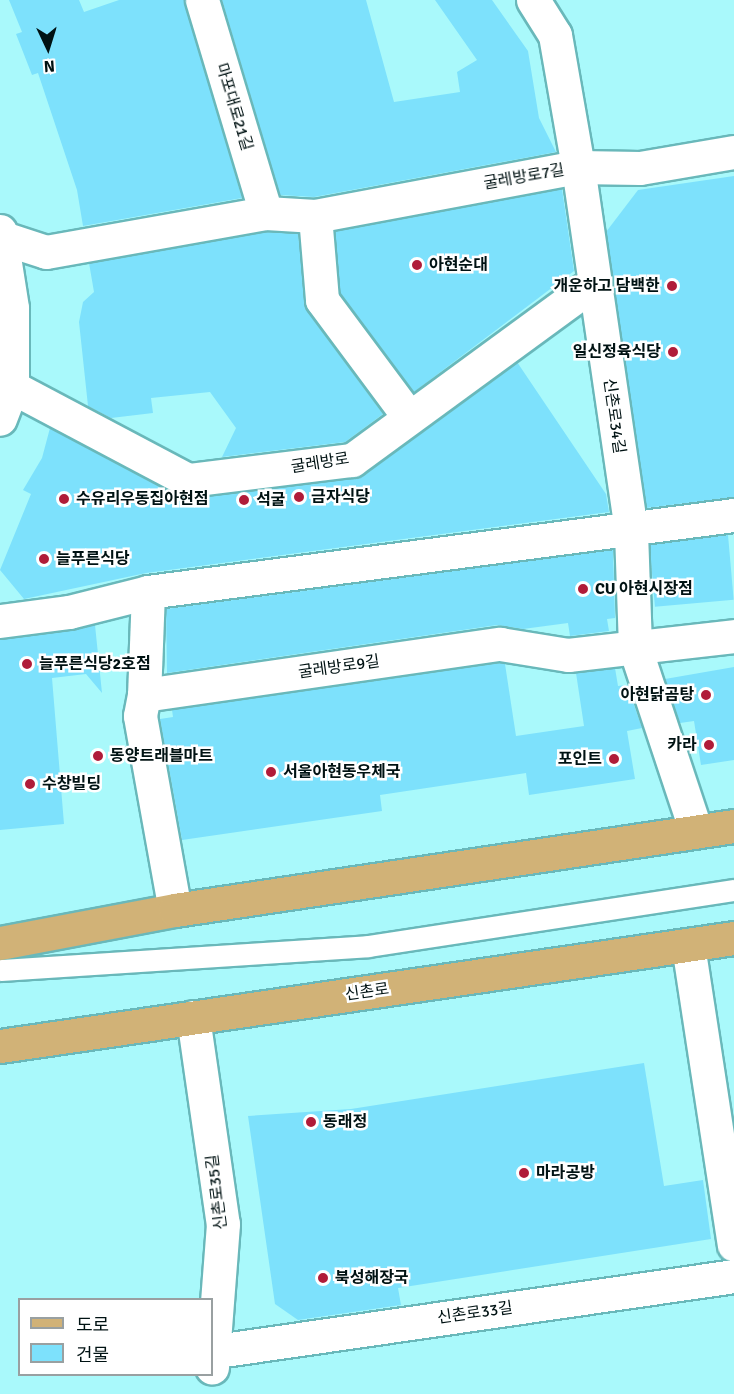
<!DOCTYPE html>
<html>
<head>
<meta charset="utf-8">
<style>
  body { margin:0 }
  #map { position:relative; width:734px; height:1394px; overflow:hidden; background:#a9f9fb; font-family:Signika,"Noto Sans KR",sans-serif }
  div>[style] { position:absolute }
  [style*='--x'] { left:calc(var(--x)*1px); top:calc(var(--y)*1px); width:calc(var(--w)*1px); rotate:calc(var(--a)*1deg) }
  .building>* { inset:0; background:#7de1fc; transform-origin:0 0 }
  .roads { filter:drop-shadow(2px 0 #69b8ba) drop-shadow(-2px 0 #69b8ba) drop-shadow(0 2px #69b8ba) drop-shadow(0 -2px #69b8ba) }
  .lane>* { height:21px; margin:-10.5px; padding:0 10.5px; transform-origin:10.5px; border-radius:10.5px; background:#fff }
  .street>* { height:33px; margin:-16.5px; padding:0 16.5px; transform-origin:16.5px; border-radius:16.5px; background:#fff }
  .secondary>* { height:33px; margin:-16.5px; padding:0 16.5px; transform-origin:16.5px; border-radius:16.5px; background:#fff }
  .primary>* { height:33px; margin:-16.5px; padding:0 16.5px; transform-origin:16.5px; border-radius:16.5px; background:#d1b277 }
  .dots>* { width:16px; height:16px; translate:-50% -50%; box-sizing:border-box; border:3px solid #fff; border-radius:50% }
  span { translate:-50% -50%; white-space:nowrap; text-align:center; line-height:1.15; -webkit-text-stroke:5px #fff; paint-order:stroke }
  .street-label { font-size:16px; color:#001213 }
  .poi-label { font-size:16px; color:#001213; font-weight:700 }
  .left { translate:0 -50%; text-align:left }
  .right { translate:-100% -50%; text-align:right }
  .legend { position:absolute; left:18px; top:1298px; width:195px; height:78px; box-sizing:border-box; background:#fff; border:2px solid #99a0a1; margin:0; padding:8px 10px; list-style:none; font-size:18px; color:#001213 }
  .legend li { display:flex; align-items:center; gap:12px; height:30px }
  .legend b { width:30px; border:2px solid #99a0a1 }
  .north { position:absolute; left:18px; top:18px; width:60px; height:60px; -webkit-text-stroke:4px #fff; paint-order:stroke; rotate:176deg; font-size:16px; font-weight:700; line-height:24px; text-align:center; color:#001213 }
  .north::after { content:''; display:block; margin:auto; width:21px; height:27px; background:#001213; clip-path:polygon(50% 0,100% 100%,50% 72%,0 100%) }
</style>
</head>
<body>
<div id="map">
  <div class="building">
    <i style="clip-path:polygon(9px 0,79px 0,84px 12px,119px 0,184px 0,242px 198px,83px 226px,77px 190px,38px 73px,32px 75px,16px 34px,22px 32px)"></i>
    <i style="clip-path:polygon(222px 0,366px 0,394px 102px,460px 92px,457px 72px,477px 60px,435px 0,492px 0,528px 51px,539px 118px,556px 152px,314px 197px,280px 195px)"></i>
    <i style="clip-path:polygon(734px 176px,734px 497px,646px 508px,606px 232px,638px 190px)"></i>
    <i style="clip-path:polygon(562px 189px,574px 271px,414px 392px,340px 293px,335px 231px)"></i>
    <i style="clip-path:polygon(267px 232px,298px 234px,307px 311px,383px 414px,345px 442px,222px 457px,236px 428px,210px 392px,151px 398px,153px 413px,111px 418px,88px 406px,79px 322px,83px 302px,94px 292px,89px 263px)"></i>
    <i style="clip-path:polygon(517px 362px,606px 494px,609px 512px,146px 573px,24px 599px,0 570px,31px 494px,23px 490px,42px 458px,50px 428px,197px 505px,201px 497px,363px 475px)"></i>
    <i style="left:728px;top:535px;width:65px;height:79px;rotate:85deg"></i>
    <i style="clip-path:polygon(613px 550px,615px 618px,607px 619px,609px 631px,570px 636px,568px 623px,523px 629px,497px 625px,167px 673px,166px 609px)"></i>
    <i style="clip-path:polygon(95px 625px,102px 693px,86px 674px,52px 678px,64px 824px,0 830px,0 639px)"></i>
    <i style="clip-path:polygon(500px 663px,505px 664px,516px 736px,584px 726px,576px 673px,615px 668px,618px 686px,627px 685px,642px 728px,627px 731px,635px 779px,529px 795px,526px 773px,380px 795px,382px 811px,182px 840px,160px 719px,173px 717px,172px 710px)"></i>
    <i style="clip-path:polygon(734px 667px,734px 760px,701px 765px,694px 721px,680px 723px,665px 679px)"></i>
    <i style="clip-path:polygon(644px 1063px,664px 1186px,703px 1180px,711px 1239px,398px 1288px,401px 1305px,298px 1320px,275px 1304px,248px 1116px,351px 1109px)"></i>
  </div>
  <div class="roads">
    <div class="lane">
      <i style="--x:0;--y:970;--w:369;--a:-3.7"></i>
      <i style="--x:368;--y:946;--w:370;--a:-8.7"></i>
    </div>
    <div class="street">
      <i style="--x:202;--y:0;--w:222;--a:73.3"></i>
      <i style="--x:533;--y:0;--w:41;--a:57.8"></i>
      <i style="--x:555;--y:35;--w:134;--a:80.1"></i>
      <i style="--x:578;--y:167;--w:369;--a:81.7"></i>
      <i style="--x:631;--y:532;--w:116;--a:88"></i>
      <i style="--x:635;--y:648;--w:193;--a:71.6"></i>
      <i style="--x:315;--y:216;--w:84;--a:85.2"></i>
      <i style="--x:322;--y:300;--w:146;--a:53.4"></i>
      <i style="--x:3;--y:238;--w:45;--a:18"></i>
      <i style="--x:46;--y:252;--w:223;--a:-10.1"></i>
      <i style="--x:266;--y:213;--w:49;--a:3.5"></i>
      <i style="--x:315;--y:216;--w:268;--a:-10.6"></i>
      <i style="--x:578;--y:167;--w:62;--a:0.9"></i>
      <i style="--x:640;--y:168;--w:95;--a:-9.7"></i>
      <i style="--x:12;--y:387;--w:199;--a:27.9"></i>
      <i style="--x:188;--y:480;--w:165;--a:-7"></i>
      <i style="--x:352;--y:460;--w:300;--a:-36.2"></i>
      <i style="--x:148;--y:592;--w:103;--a:92.2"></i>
      <i style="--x:144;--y:695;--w:360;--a:-8.2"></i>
      <i style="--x:500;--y:644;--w:69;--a:9.2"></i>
      <i style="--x:568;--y:655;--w:167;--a:-6.5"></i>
      <i style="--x:0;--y:621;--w:70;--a:-7.4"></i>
      <i style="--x:69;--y:612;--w:81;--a:-14.2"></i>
      <i style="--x:148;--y:592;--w:591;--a:-7.49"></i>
      <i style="--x:144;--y:695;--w:21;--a:101"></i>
      <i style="--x:140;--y:716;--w:197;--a:79.8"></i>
      <i style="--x:688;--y:945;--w:303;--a:81.3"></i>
      <i style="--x:193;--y:1017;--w:209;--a:81.8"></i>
      <i style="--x:223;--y:1224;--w:144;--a:94.4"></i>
      <i style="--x:217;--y:1351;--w:522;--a:-8.25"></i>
    </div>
    <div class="secondary">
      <i style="--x:0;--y:231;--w:78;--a:81.1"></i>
      <i style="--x:12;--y:308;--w:79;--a:90"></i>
      <i style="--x:12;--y:387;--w:34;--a:111"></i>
    </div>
    <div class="primary">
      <i style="--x:0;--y:943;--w:178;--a:-10.7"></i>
      <i style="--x:175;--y:910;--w:565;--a:-8.55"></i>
      <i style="--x:0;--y:1046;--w:742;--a:-8.37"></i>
    </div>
  </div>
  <div class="dots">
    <i style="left:417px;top:265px;background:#b01c39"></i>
    <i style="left:672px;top:286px;background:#b01c39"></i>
    <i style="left:673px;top:352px;background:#b01c39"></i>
    <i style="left:299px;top:497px;background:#b01c39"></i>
    <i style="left:64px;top:499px;background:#b01c39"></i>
    <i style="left:244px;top:500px;background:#b01c39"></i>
    <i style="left:44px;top:559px;background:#b01c39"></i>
    <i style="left:583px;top:589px;background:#b01c39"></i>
    <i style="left:27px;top:664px;background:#b01c39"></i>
    <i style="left:706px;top:695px;background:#b01c39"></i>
    <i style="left:709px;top:745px;background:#b01c39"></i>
    <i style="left:98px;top:756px;background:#b01c39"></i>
    <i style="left:614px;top:759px;background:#b01c39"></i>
    <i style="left:271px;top:772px;background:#b01c39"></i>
    <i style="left:30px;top:784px;background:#b01c39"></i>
    <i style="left:311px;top:1122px;background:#b01c39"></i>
    <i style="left:524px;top:1173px;background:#b01c39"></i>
    <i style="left:323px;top:1278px;background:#b01c39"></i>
  </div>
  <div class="street-label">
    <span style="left:234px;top:107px;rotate:73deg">마포대로21길</span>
    <span style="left:524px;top:177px;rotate:-10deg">굴레방로7길</span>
    <span style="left:614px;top:416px;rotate:82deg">신촌로34길</span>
    <span style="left:320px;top:463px;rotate:-9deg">굴레방로</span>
    <span style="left:339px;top:667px;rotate:-8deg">굴레방로9길</span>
    <span style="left:367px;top:992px;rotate:-8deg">신촌로</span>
    <span style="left:217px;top:1192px;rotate:-97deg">신촌로35길</span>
    <span style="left:475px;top:1313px;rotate:-8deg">신촌로33길</span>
  </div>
  <div class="poi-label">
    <span class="left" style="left:429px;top:265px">아현순대</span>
    <span class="right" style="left:660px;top:286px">개운하고 담백한</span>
    <span class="right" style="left:661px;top:352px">일신정육식당</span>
    <span class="left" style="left:311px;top:497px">금자식당</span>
    <span class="left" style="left:76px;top:499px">수유리우동집아현점</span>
    <span class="left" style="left:256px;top:500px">석굴</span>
    <span class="left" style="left:56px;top:559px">늘푸른식당</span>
    <span class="left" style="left:595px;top:589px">CU 아현시장점</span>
    <span class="left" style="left:39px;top:664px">늘푸른식당2호점</span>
    <span class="right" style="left:694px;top:695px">아현닭곰탕</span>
    <span class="right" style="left:697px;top:745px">카라</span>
    <span class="left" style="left:110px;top:756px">동양트래블마트</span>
    <span class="right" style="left:602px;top:759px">포인트</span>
    <span class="left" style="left:283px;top:772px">서울아현동우체국</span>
    <span class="left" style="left:42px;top:784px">수창빌딩</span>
    <span class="left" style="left:323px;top:1122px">동래정</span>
    <span class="left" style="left:536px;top:1173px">마라공방</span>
    <span class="left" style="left:335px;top:1278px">북성해장국</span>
  </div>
  <ul class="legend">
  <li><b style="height:8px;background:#d1b277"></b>도로</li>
  <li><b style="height:16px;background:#7de1fc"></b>건물</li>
  </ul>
  <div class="north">N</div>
</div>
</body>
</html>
